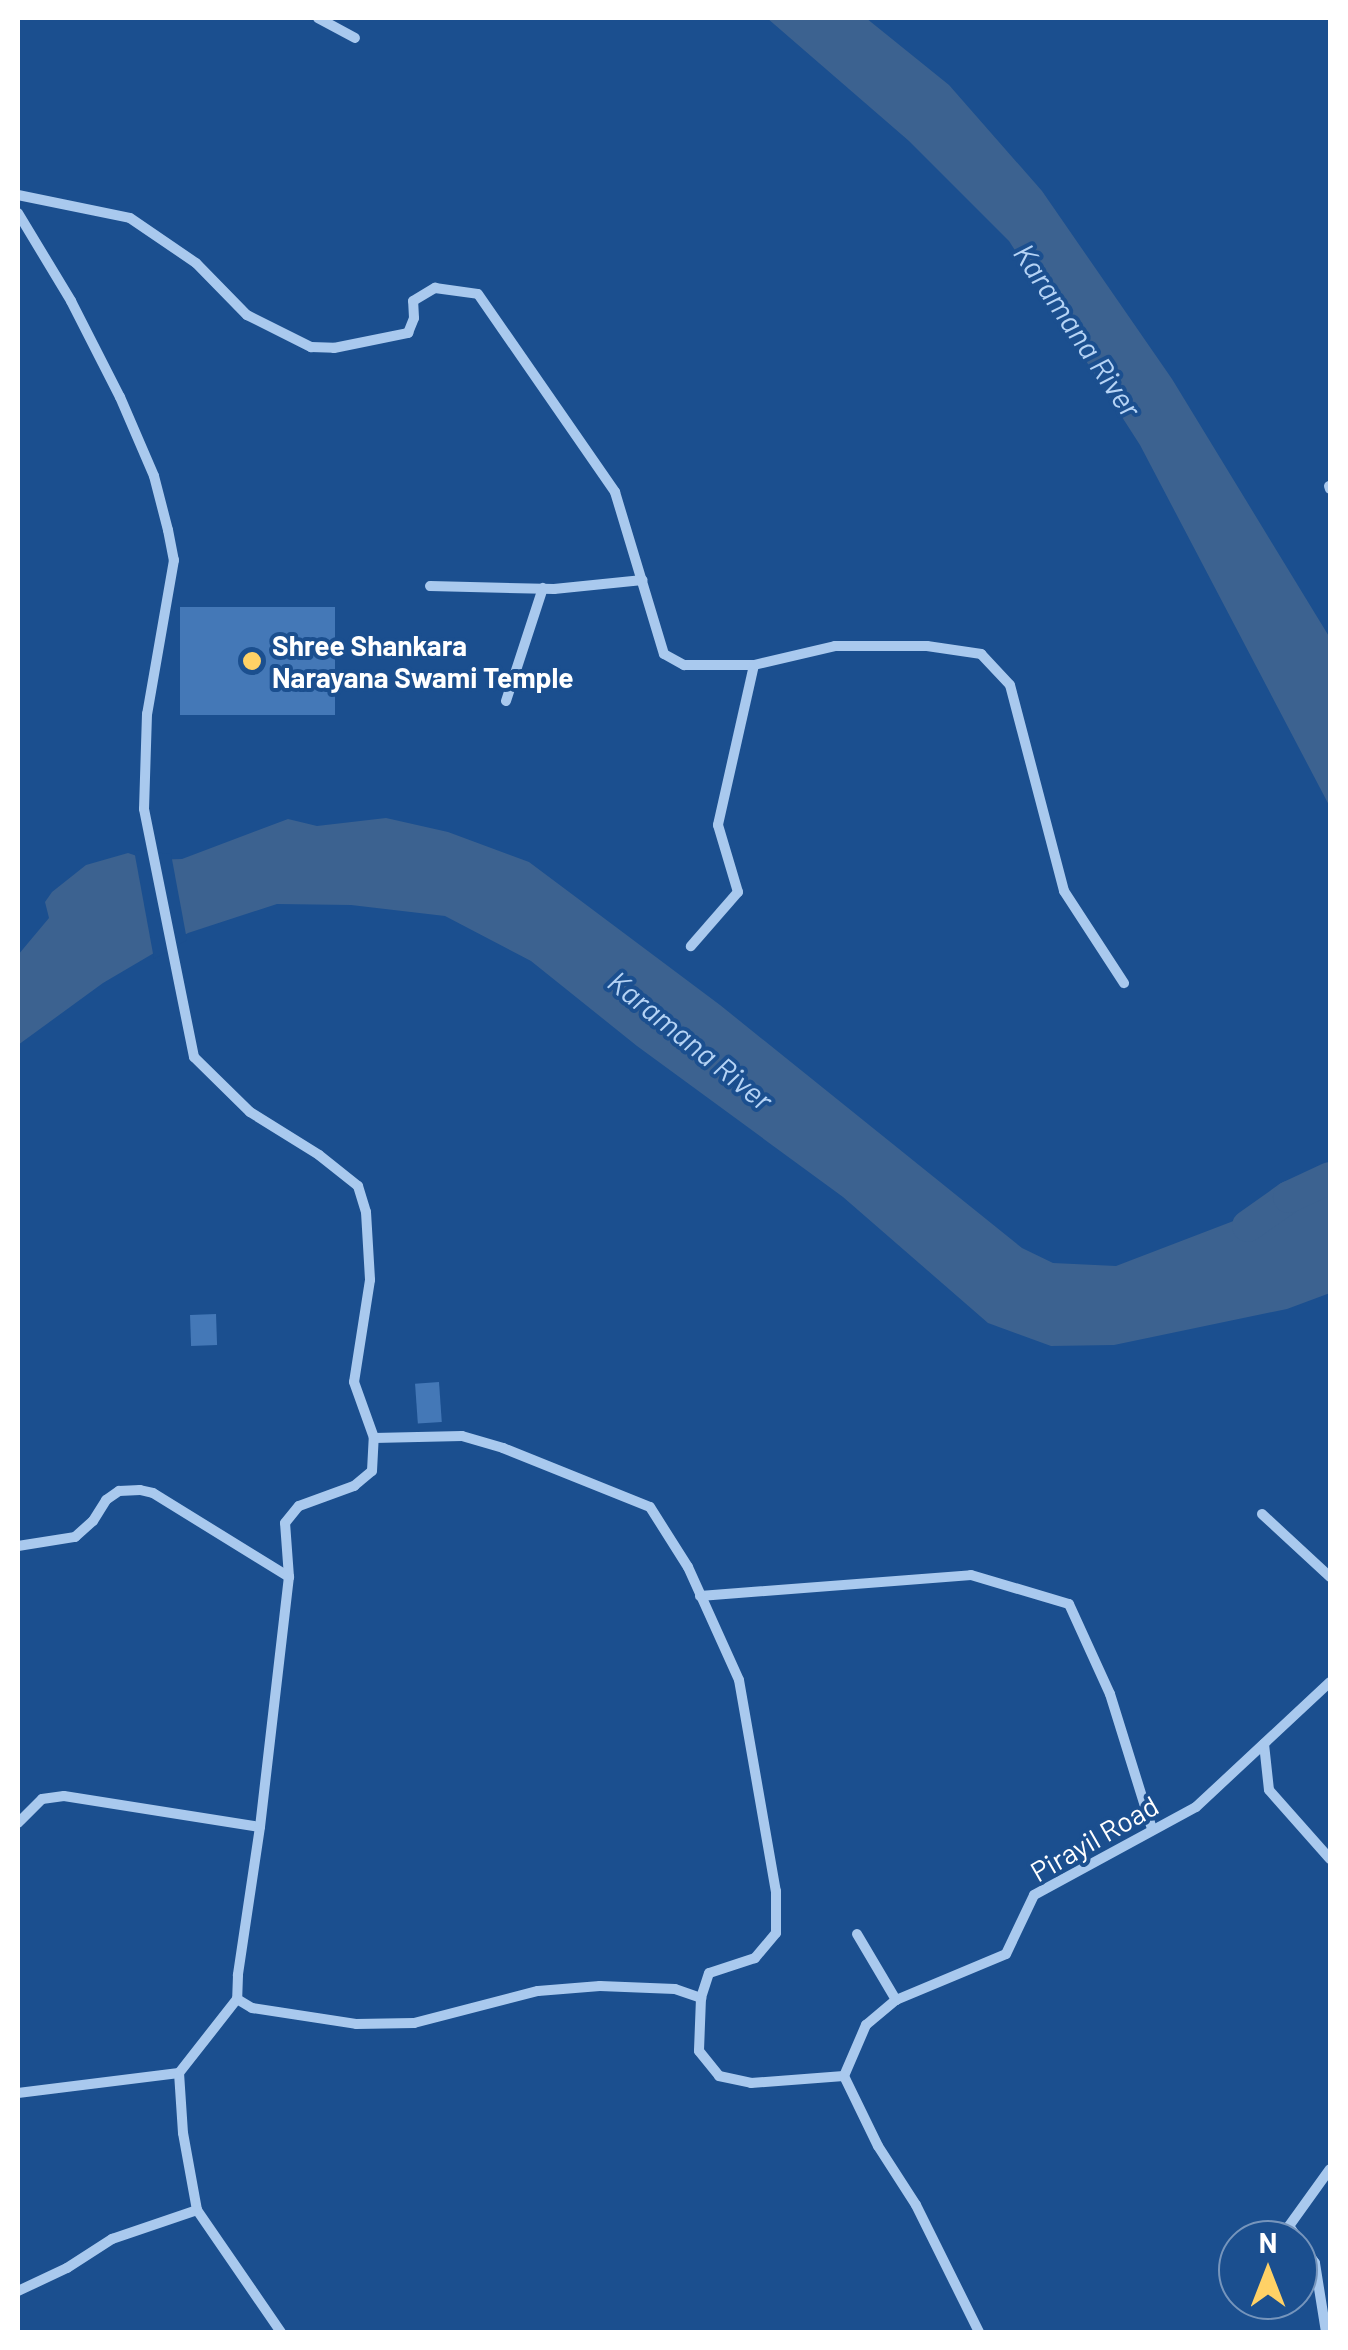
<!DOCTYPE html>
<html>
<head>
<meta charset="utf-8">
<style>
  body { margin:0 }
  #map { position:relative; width:1348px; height:2350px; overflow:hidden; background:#1b4f8f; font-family:Barlow,sans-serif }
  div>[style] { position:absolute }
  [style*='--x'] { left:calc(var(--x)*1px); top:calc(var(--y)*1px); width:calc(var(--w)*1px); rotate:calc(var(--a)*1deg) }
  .water>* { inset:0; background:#3c6290 }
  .pier>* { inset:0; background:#1b4f8f }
  .river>* { height:32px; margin:-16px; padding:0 16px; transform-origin:16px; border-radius:16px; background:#3c6290 }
  .building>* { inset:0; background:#4478b7; transform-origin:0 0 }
  .street>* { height:10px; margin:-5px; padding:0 5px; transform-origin:5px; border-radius:5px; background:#a9c9ee }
  .dots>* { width:28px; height:28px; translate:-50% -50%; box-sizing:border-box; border:5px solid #1b4f8f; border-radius:50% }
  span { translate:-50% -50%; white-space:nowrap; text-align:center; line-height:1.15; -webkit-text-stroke:8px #1b4f8f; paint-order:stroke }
  .poi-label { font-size:28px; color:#fff; font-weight:700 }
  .left { translate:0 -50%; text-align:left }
  .street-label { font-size:28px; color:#fff }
  .water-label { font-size:30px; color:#b5d3f5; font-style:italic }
  .frame { position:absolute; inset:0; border:20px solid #fff; pointer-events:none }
  .north { position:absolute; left:1218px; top:2220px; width:100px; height:100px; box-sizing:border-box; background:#1b4f8f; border:2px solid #7695bc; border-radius:50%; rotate:0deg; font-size:28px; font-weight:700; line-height:40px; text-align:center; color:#fff }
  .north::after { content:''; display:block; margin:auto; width:35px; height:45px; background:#ffd166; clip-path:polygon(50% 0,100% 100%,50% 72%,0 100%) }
</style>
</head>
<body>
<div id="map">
  <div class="water">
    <i style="clip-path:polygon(767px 18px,866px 18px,949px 85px,1042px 191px,1172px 379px,1330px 638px,1330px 807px,1140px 445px,1009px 241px,909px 141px)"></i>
    <i style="clip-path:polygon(386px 818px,448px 832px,529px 862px,720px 1005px,1022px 1248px,1053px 1263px,1116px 1266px,1330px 1184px,1330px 1293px,1287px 1309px,1114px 1345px,1051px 1346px,988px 1323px,843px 1197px,637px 1046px,531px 961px,445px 916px,351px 905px,277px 904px,188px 933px,103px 983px,18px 1045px,18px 955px,49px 918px,45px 902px,52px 892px,86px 865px,128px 853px,149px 860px,182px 859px,288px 819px,317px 826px)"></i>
  </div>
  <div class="pier">
    <i style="clip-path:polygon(134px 850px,171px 854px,187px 940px,154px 959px)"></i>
  </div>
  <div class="river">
    <i style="--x:1248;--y:1226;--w:50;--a:-35.3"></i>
    <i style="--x:1289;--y:1197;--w:45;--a:-24.9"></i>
  </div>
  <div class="building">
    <i style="left:180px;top:607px;width:155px;height:108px"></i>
    <i style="left:216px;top:1314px;width:31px;height:26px;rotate:88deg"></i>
    <i style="left:439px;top:1382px;width:40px;height:24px;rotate:86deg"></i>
  </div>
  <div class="street">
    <i style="--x:318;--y:18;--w:42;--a:28.4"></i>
    <i style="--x:18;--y:195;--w:114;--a:11.6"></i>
    <i style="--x:130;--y:218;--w:80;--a:34.3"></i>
    <i style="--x:196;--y:263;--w:73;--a:45.6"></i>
    <i style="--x:247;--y:315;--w:72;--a:26.6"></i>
    <i style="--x:311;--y:347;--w:23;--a:2"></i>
    <i style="--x:334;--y:348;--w:76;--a:-11.5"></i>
    <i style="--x:408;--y:333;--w:16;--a:-68"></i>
    <i style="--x:414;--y:318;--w:17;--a:-93"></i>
    <i style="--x:413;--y:301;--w:26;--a:-31"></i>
    <i style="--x:435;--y:288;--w:43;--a:7.9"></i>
    <i style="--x:478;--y:294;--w:241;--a:55.3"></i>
    <i style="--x:615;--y:492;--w:169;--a:73.2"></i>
    <i style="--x:664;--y:654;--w:23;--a:29"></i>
    <i style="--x:684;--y:665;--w:70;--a:0"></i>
    <i style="--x:754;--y:665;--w:164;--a:102.7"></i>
    <i style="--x:718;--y:825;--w:70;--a:73.4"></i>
    <i style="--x:738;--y:892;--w:72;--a:131"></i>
    <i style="--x:18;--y:213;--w:103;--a:58.9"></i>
    <i style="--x:71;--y:301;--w:108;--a:63"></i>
    <i style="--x:120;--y:397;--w:86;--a:66.7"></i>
    <i style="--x:154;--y:476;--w:56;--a:75.5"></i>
    <i style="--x:168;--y:530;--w:31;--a:79"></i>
    <i style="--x:174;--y:560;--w:156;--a:99.9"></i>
    <i style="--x:147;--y:714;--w:95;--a:91.8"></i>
    <i style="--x:144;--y:809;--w:253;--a:78.6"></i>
    <i style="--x:194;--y:1057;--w:78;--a:44.5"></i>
    <i style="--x:250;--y:1112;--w:81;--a:31.9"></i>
    <i style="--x:319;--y:1155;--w:50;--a:38.5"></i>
    <i style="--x:358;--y:1186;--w:27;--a:73"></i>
    <i style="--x:366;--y:1212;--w:68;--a:86.6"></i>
    <i style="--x:370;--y:1280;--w:103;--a:98.9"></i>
    <i style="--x:354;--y:1382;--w:59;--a:70.3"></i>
    <i style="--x:1329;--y:486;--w:3;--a:72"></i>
    <i style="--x:430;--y:586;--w:124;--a:1.4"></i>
    <i style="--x:554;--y:589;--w:89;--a:-5.8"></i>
    <i style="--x:754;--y:665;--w:83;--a:-13.2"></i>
    <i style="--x:835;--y:646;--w:92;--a:0"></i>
    <i style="--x:927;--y:646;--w:55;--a:8.4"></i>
    <i style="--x:981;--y:654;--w:42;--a:46.9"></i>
    <i style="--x:1010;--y:685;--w:213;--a:75.3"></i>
    <i style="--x:1064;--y:891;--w:110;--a:56.9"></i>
    <i style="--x:506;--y:701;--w:119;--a:-71.9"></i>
    <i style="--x:1262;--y:1514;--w:93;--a:42.8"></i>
    <i style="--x:18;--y:1546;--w:58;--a:-9"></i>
    <i style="--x:75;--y:1537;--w:24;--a:-42"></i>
    <i style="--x:93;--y:1521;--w:25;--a:-58"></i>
    <i style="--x:106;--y:1500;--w:16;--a:-35"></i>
    <i style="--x:119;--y:1491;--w:21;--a:-3"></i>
    <i style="--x:140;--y:1490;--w:13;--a:13"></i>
    <i style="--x:153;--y:1493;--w:160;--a:31.7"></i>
    <i style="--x:700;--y:1596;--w:272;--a:-4.4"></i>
    <i style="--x:971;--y:1575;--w:102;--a:16.5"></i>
    <i style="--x:1069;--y:1604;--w:99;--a:65.5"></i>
    <i style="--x:1110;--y:1694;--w:141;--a:72.7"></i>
    <i style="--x:1264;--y:1744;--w:46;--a:83.8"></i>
    <i style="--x:1269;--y:1790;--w:92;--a:48.5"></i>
    <i style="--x:18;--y:1823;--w:34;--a:-45"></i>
    <i style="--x:42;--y:1799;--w:22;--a:-8"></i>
    <i style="--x:64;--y:1796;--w:198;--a:9"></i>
    <i style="--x:260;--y:1827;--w:150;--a:98.5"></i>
    <i style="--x:238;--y:1975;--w:24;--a:92"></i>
    <i style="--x:237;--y:1999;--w:17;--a:31"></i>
    <i style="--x:252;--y:2008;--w:105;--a:8.7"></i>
    <i style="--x:356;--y:2024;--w:58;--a:-1"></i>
    <i style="--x:414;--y:2023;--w:128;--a:-14.5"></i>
    <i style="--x:538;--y:1991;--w:62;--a:-4.6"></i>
    <i style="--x:600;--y:1986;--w:75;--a:2.3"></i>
    <i style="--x:675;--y:1989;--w:28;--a:19"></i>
    <i style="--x:701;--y:1998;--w:53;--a:92.2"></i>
    <i style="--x:699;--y:2051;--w:32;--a:51"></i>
    <i style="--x:719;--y:2076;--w:33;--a:12"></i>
    <i style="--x:751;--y:2083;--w:93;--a:-4.3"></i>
    <i style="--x:260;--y:1827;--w:252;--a:-83.4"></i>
    <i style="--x:289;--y:1577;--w:54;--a:-94.2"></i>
    <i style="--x:285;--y:1523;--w:22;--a:-51"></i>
    <i style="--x:299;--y:1506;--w:59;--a:-20"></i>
    <i style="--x:354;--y:1486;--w:23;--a:-40"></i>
    <i style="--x:372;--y:1471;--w:33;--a:-87"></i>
    <i style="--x:374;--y:1438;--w:88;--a:-1.3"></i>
    <i style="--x:462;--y:1436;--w:43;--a:16.3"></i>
    <i style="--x:503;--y:1448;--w:158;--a:21.9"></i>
    <i style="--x:650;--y:1507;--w:71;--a:57.7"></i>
    <i style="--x:688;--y:1567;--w:124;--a:65.7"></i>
    <i style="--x:739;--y:1680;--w:214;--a:80.1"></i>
    <i style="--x:776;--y:1891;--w:42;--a:90"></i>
    <i style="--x:776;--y:1933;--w:33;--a:130"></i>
    <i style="--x:755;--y:1958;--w:48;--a:161.9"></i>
    <i style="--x:709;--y:1973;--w:26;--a:108"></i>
    <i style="--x:857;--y:1934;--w:77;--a:59.4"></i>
    <i style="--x:18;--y:2093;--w:162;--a:-7.1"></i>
    <i style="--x:197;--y:2210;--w:148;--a:55.5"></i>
    <i style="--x:18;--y:2291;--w:54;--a:-25.1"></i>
    <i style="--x:67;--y:2268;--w:54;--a:-32.8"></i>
    <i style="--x:112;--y:2239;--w:90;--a:-18.8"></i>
    <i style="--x:197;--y:2210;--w:78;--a:-100.3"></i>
    <i style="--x:183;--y:2133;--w:60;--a:-93.8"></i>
    <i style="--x:179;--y:2073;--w:94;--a:-51.9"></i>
    <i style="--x:979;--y:2332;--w:142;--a:-116.4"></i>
    <i style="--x:916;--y:2205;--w:70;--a:-122.8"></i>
    <i style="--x:878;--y:2146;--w:78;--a:-115.9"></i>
    <i style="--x:844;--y:2076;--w:56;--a:-66.7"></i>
    <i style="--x:866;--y:2025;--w:39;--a:-40"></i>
    <i style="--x:896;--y:2000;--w:119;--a:-22.7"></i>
    <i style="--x:1006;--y:1954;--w:65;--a:-64.6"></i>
    <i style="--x:1034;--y:1895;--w:184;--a:-28.5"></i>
    <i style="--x:1196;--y:1807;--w:183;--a:-43"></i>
    <i style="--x:1326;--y:2332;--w:70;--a:-99.1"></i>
    <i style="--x:1315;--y:2263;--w:45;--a:-125.1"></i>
    <i style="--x:1289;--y:2226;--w:70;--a:-54.3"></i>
  </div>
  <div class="dots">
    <i style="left:252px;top:661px;background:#ffd166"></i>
  </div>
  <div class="poi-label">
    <span class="left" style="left:272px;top:661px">Shree Shankara<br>Narayana Swami Temple</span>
  </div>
  <div class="street-label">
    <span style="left:1094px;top:1838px;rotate:-30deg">Pirayil Road</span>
  </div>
  <div class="water-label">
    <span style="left:1078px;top:330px;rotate:56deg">Karamana River</span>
    <span style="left:691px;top:1040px;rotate:39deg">Karamana River</span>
  </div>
  <div class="frame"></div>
  <div class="north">N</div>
</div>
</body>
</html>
